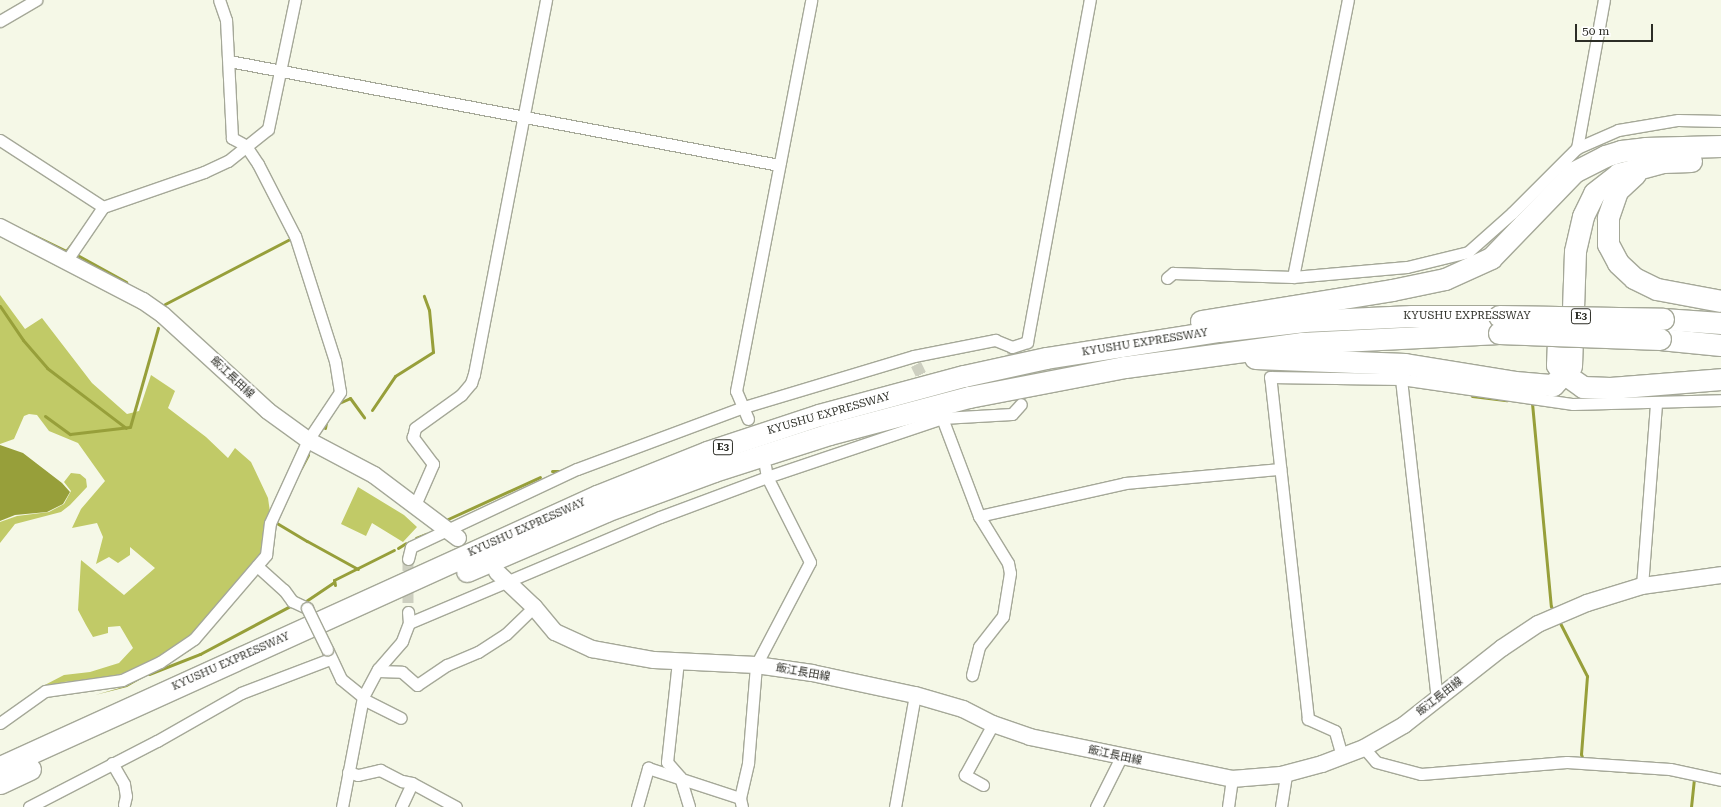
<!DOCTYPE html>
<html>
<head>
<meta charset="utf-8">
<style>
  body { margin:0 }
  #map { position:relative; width:1721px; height:807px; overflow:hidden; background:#f5f8e7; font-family:"Roboto Serif","Noto Sans JP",serif }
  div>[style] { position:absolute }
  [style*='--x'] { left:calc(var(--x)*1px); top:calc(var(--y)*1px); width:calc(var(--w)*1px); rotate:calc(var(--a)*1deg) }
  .forest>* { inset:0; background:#c1ca67 }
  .water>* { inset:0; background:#979f3a }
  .stream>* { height:3px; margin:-1.5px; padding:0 1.5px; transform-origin:1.5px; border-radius:1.5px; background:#979f3a }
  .minor-tunnel>* { height:11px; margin-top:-5.5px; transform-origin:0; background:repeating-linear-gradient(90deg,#cdcfc0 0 11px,transparent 0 16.5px) }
  .roads { filter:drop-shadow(1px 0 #a5a898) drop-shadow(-1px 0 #a5a898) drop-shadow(0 1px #a5a898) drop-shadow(0 -1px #a5a898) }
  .minor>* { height:11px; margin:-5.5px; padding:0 5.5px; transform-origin:5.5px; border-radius:5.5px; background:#fff }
  .secondary>* { height:16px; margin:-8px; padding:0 8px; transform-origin:8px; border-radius:8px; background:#fff }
  .motorway>* { height:21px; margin:-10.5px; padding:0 10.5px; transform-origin:10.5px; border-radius:10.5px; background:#fff }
  .bridges { filter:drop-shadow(1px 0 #a5a898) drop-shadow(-1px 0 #a5a898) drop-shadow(0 1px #a5a898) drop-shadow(0 -1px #a5a898) }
  .minor-bridge>* { height:11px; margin:-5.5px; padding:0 5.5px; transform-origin:5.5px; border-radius:5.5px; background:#fff }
  .motorway-bridge>* { height:21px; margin:-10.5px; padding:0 10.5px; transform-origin:10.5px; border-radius:10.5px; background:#fff }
  span { translate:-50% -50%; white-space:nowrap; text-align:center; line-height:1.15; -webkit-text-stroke:4px #fff; paint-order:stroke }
  .shield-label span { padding:1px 3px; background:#fff; border:1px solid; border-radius:3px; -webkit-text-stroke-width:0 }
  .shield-label { font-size:10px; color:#2c2d26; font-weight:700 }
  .street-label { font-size:11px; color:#2c2d26 }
  .scale { position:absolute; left:1575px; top:24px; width:78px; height:18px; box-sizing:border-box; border:2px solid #2c2d26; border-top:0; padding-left:5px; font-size:12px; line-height:14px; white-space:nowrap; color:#2c2d26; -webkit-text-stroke:3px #fff; paint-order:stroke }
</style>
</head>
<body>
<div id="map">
  <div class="forest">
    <i style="clip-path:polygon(0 295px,25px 329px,42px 318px,92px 383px,127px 414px,139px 411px,151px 375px,175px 391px,168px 408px,206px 437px,228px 458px,235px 448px,251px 462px,268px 498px,270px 512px,263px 554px,184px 642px,132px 671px,105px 678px,64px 682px,41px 689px,17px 706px,39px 688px,64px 675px,90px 672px,119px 663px,133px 648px,120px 626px,108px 627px,108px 633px,93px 637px,86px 625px,78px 610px,81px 560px,124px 595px,155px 568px,130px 547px,130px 555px,118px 563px,109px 557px,96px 564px,103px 537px,97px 523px,72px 528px,81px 509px,105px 481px,78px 443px,49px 431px,37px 415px,29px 414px,24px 416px,14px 439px,0 444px)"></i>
    <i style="clip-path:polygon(71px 473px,80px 474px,86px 479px,87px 487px,70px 505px,61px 512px,15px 524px,0 543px,0 522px,17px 516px,49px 512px,64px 504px,71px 491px,64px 482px)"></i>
    <i style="clip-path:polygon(358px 487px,404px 515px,417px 527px,403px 542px,372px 523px,366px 536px,341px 524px)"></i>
  </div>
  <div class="water">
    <i style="clip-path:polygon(0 445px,23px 453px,62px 483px,70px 492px,63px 504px,47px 512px,15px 515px,0 521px)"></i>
    <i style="clip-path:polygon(190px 648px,191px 650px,176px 659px,127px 687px,95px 695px,127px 686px)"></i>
  </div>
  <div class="stream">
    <i style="--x:25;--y:231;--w:46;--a:26"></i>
    <i style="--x:66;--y:251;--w:11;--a:-52"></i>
    <i style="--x:79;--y:256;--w:54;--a:29"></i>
    <i style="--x:165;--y:304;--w:143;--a:-27.5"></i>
    <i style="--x:0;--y:306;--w:41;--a:55.9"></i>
    <i style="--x:23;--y:340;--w:37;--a:49"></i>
    <i style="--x:47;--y:368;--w:99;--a:37.2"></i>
    <i style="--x:1472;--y:396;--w:35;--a:7"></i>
    <i style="--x:1529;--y:402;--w:3;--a:18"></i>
    <i style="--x:1532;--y:403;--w:204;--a:84.7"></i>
    <i style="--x:1551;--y:606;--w:8;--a:67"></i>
    <i style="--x:339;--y:403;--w:12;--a:-24"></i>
    <i style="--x:350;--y:398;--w:24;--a:54"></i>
    <i style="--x:372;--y:410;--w:41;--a:-55.9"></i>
    <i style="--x:395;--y:376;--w:45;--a:-32.3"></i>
    <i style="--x:433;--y:352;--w:42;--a:-95.4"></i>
    <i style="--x:429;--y:310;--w:15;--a:-110"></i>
    <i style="--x:45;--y:416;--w:31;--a:36"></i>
    <i style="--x:70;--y:434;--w:60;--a:-6.7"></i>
    <i style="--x:130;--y:427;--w:103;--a:-74.2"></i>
    <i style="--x:325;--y:428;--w:10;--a:-79"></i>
    <i style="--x:301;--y:468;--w:15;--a:-62"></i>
    <i style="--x:552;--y:471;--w:10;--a:0"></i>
    <i style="--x:277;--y:519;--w:4;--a:124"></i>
    <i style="--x:275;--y:522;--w:37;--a:31"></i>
    <i style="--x:307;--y:541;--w:58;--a:28.8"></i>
    <i style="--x:448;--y:519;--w:101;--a:-24.5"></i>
    <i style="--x:416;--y:538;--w:11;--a:-22"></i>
    <i style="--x:398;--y:548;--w:9;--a:-32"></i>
    <i style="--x:335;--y:585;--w:5;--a:-101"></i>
    <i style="--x:334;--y:580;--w:67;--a:-26.6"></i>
    <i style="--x:306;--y:601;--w:34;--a:-34"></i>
    <i style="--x:1559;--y:621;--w:62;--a:63"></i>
    <i style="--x:1587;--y:676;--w:78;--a:94.4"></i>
    <i style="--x:1581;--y:754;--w:6;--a:72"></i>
    <i style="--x:149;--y:674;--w:55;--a:-21.4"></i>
    <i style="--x:200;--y:654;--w:104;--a:-28"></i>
    <i style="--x:1614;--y:770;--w:22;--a:5"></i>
    <i style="--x:1691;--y:807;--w:29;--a:-84"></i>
  </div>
  <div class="minor-tunnel">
    <i style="--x:1012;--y:347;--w:58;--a:81"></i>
    <i style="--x:916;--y:364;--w:28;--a:64"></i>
    <i style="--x:408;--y:559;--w:53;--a:90"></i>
  </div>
  <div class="roads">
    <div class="minor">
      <i style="--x:0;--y:21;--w:42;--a:-30.3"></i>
      <i style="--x:229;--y:61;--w:560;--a:10.71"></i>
      <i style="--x:0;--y:140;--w:123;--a:33"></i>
      <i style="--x:1577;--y:148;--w:150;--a:-79.7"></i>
      <i style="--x:67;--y:260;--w:64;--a:-55.8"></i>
      <i style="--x:103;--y:207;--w:107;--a:-19.1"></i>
      <i style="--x:204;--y:172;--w:26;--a:-25"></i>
      <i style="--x:228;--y:161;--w:51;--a:-38.7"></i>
      <i style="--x:268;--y:129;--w:132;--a:-78.2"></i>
      <i style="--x:1293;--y:277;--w:282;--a:-78.8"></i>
      <i style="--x:1167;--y:278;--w:8;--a:-40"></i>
      <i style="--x:1173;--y:273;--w:120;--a:1.9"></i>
      <i style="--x:1293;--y:277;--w:114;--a:-5"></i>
      <i style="--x:1407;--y:267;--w:63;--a:-13.8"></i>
      <i style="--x:1468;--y:252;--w:59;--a:-41.6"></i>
      <i style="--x:1512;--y:213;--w:92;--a:-45"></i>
      <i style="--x:1577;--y:148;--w:45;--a:-23.7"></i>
      <i style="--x:1618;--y:130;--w:61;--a:-9.5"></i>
      <i style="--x:1678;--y:120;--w:43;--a:1.3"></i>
      <i style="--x:1401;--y:379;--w:322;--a:83.6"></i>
      <i style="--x:942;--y:418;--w:105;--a:69.3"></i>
      <i style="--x:979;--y:516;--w:55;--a:58.3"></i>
      <i style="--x:1008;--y:563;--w:10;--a:79"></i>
      <i style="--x:1010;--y:573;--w:44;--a:99.2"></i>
      <i style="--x:1003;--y:616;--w:39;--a:128"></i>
      <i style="--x:979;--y:647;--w:29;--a:104"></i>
      <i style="--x:748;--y:419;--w:30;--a:-113"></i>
      <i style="--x:736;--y:391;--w:398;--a:-79.1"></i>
      <i style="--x:415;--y:505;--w:45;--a:-66.3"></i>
      <i style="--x:433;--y:464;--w:34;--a:-127"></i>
      <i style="--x:413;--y:437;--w:9;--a:-77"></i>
      <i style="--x:415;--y:428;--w:57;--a:-35.7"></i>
      <i style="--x:461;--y:395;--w:16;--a:-50"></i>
      <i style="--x:471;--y:383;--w:9;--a:-72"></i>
      <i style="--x:474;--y:374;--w:381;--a:-79.1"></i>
      <i style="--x:979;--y:516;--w:150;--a:-12.7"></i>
      <i style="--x:1125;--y:483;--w:156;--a:-5.2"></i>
      <i style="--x:408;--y:559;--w:12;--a:-76"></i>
      <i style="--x:411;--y:547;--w:183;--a:-25.2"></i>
      <i style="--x:577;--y:469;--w:178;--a:-20.4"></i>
      <i style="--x:744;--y:407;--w:177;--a:-16.7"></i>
      <i style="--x:914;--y:356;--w:83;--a:-11.2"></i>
      <i style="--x:995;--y:340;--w:18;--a:22"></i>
      <i style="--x:1012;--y:347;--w:16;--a:-18"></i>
      <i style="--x:1027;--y:342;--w:348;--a:-79.6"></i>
      <i style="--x:257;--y:566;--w:36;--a:42"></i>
      <i style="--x:284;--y:590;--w:14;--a:54"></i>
      <i style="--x:292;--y:601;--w:17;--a:25"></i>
      <i style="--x:1642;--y:586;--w:184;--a:-85.6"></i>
      <i style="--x:409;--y:623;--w:272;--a:-22.9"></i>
      <i style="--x:660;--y:517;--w:114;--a:-20.5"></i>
      <i style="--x:767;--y:477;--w:185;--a:-18.6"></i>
      <i style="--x:942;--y:418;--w:70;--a:-3.3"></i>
      <i style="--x:1012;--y:414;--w:13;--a:-48"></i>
      <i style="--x:328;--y:651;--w:31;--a:65"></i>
      <i style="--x:341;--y:679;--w:28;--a:39"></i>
      <i style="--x:678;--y:661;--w:102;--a:96.2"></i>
      <i style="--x:667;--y:762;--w:20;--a:49"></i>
      <i style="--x:680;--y:777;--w:31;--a:73"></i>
      <i style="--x:378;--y:671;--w:24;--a:2"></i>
      <i style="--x:402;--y:672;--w:20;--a:41"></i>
      <i style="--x:417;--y:685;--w:36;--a:-34"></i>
      <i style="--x:447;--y:665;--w:34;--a:-23"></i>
      <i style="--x:478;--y:652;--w:33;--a:-33"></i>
      <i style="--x:506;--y:634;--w:39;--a:-44"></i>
      <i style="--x:363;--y:699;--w:42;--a:26.6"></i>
      <i style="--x:0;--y:723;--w:55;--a:-35.4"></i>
      <i style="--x:45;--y:691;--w:78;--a:-8.1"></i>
      <i style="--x:122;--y:680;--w:42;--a:-25.3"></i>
      <i style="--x:160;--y:662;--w:41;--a:-34.1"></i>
      <i style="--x:194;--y:639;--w:111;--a:-49.4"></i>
      <i style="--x:266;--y:555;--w:32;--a:-83"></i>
      <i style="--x:270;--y:523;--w:91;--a:-65.4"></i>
      <i style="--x:308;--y:440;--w:58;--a:-56.3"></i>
      <i style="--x:340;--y:392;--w:31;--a:-99"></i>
      <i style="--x:335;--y:361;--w:131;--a:-107.7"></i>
      <i style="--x:295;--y:236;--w:81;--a:-117.2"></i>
      <i style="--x:258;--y:164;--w:23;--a:-124"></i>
      <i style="--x:245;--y:145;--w:15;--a:-152"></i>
      <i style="--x:232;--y:138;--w:118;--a:-92.9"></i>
      <i style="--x:226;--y:20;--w:21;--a:-109"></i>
      <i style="--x:1364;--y:748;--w:18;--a:49"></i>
      <i style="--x:1376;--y:762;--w:47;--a:14.9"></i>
      <i style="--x:1421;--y:774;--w:146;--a:-4.7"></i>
      <i style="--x:1567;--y:762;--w:103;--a:3.9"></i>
      <i style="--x:1670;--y:769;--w:52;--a:12.2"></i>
      <i style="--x:1342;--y:756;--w:26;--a:-106"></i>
      <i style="--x:1335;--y:731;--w:30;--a:-156"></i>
      <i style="--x:1308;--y:719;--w:344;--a:-96.3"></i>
      <i style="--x:1270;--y:377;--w:131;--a:0.9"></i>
      <i style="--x:1401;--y:379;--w:174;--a:8.3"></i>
      <i style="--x:1573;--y:404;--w:148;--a:-1.5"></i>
      <i style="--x:112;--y:763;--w:24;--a:60"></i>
      <i style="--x:124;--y:784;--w:12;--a:81"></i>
      <i style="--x:126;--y:796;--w:9;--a:103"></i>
      <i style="--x:348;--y:772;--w:10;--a:17"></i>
      <i style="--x:358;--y:775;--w:23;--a:-13"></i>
      <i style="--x:380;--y:770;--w:25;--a:27"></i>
      <i style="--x:402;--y:781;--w:10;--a:11"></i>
      <i style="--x:412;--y:783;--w:50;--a:28.6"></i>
      <i style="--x:983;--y:785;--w:21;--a:-151"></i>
      <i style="--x:965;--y:775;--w:58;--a:-61.2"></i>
      <i style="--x:29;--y:807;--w:144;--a:-27.3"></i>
      <i style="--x:157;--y:741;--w:97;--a:-29.7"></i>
      <i style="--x:241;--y:693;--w:95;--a:-20.9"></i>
      <i style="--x:342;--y:807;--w:112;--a:-79.2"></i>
      <i style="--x:363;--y:697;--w:32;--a:-62"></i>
      <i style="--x:378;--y:669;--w:37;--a:-49"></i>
      <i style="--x:402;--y:641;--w:19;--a:-69"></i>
      <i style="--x:409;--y:623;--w:11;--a:-95"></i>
      <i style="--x:401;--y:807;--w:26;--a:-65"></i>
      <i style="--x:637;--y:807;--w:41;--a:-74.2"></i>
      <i style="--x:648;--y:768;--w:97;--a:18.1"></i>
      <i style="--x:742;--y:807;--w:9;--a:-103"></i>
      <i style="--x:740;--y:798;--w:36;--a:-77"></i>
      <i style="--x:748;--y:763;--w:98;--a:-85.3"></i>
      <i style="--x:756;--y:665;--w:116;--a:-62.3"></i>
      <i style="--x:810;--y:562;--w:95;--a:-116.8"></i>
      <i style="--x:767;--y:477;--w:11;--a:-100"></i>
      <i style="--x:895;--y:807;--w:114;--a:-79.9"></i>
      <i style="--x:1096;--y:807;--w:56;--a:-63.4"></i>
      <i style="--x:1228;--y:807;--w:28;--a:-82"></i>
      <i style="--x:1281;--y:807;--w:33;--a:-81"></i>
    </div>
    <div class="secondary">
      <i style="--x:0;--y:227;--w:161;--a:27.4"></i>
      <i style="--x:143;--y:301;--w:24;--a:35"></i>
      <i style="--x:163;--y:315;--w:142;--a:42.4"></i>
      <i style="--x:268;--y:411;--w:49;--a:35.9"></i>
      <i style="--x:308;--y:440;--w:75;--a:27.9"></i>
      <i style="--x:374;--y:475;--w:105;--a:36.9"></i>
      <i style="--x:497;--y:572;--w:51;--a:43.4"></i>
      <i style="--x:534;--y:607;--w:33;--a:50"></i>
      <i style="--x:555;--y:632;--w:41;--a:24.7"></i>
      <i style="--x:592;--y:649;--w:63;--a:10.1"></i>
      <i style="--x:654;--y:660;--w:102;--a:2.8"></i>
      <i style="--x:756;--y:665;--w:57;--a:8.1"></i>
      <i style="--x:812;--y:673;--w:105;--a:12.1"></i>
      <i style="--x:915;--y:695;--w:50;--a:16.3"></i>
      <i style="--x:963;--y:709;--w:34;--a:27"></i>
      <i style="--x:993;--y:724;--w:39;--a:19"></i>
      <i style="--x:1030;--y:737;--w:206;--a:11.7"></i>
      <i style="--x:1232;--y:779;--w:49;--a:-4.7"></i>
      <i style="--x:1281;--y:775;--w:42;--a:-15"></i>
      <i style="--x:1322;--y:764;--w:45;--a:-20.9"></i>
      <i style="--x:1364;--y:748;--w:46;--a:-29.9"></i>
      <i style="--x:1404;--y:725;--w:125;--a:-38.2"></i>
      <i style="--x:1502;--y:648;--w:43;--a:-33.7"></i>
      <i style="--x:1538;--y:624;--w:53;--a:-23.2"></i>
      <i style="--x:1587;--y:603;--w:58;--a:-17.2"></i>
      <i style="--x:1642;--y:586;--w:80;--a:-7.9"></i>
    </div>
    <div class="motorway">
      <i style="--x:1635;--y:174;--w:25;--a:137"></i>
      <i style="--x:1617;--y:191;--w:28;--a:109"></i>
      <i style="--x:1608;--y:217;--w:27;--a:90"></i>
      <i style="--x:1608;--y:244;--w:21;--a:62"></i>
      <i style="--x:1618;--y:263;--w:22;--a:43"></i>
      <i style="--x:1634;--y:278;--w:25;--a:26"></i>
      <i style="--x:1657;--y:289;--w:65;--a:10.6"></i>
      <i style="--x:1559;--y:317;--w:48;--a:92.4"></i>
      <i style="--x:1557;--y:365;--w:13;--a:48"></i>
      <i style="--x:1566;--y:375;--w:21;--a:35"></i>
      <i style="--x:1583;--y:387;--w:27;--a:2"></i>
      <i style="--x:1610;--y:388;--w:111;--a:-4.6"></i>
      <i style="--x:1663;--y:319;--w:58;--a:3.9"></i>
      <i style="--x:1201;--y:321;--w:193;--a:-9.2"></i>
      <i style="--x:1392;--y:290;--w:54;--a:-11.7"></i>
      <i style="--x:1445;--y:279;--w:51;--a:-24.5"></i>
      <i style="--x:1491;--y:258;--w:120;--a:-46"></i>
      <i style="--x:1574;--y:172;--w:35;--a:-27"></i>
      <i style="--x:1605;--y:156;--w:17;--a:-17"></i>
      <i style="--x:1621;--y:151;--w:24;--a:-7"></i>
      <i style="--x:1645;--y:148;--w:76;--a:-1.5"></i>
      <i style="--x:1660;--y:339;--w:61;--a:5.6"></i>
      <i style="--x:1255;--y:358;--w:150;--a:2.3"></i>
      <i style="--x:1405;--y:364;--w:111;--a:9.3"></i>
      <i style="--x:1515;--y:382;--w:38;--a:5"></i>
      <i style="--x:1553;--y:385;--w:26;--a:-47"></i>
      <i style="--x:1571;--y:366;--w:115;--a:-88"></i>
      <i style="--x:1575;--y:251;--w:36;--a:-77"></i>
      <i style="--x:1583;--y:216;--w:25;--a:-64"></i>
      <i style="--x:1594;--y:193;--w:31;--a:-38"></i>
      <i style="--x:1618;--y:174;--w:47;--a:-14.9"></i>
      <i style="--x:1663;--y:162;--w:28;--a:-2"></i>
      <i style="--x:467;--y:571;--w:151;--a:-23.3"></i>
      <i style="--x:606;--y:511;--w:115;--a:-20.3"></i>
      <i style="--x:714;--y:471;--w:121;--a:-17.8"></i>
      <i style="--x:829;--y:434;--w:145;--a:-14.8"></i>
      <i style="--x:969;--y:397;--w:159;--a:-10.9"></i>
      <i style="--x:1125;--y:367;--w:179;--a:-7.7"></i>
      <i style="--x:1302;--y:343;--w:197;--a:-2.9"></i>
      <i style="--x:0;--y:767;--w:656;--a:-24.42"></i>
      <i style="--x:597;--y:496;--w:118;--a:-21.8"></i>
      <i style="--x:707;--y:452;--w:118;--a:-18.3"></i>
      <i style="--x:819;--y:415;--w:150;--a:-15.1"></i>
      <i style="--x:964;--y:376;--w:84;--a:-12.4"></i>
      <i style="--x:1046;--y:358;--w:175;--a:-8.9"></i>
      <i style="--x:1219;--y:331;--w:86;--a:-6.7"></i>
      <i style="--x:1304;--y:321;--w:108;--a:-2.7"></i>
      <i style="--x:1412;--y:316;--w:87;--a:0"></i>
      <i style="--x:0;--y:783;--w:33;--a:-25"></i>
    </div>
  </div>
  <div class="bridges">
    <div class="minor-bridge">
      <i style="--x:307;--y:608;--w:46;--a:64"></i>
    </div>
    <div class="motorway-bridge">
      <i style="--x:1499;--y:316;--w:164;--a:1"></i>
      <i style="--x:1499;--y:333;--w:161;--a:2.1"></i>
    </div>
  </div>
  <div class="shield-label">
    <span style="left:1581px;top:316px">E3</span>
    <span style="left:723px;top:447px">E3</span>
  </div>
  <div class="street-label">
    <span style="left:1467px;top:316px">KYUSHU EXPRESSWAY</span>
    <span style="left:1145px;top:343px;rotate:-9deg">KYUSHU EXPRESSWAY</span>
    <span style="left:232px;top:378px;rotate:43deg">飯江長田線</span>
    <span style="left:829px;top:414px;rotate:-16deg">KYUSHU EXPRESSWAY</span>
    <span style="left:527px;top:528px;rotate:-24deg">KYUSHU EXPRESSWAY</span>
    <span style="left:231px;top:662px;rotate:-24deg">KYUSHU EXPRESSWAY</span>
    <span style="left:803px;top:673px;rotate:10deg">飯江長田線</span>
    <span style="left:1440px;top:697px;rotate:-38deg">飯江長田線</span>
    <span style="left:1115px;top:756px;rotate:12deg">飯江長田線</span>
  </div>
  <div class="scale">50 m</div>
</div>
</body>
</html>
